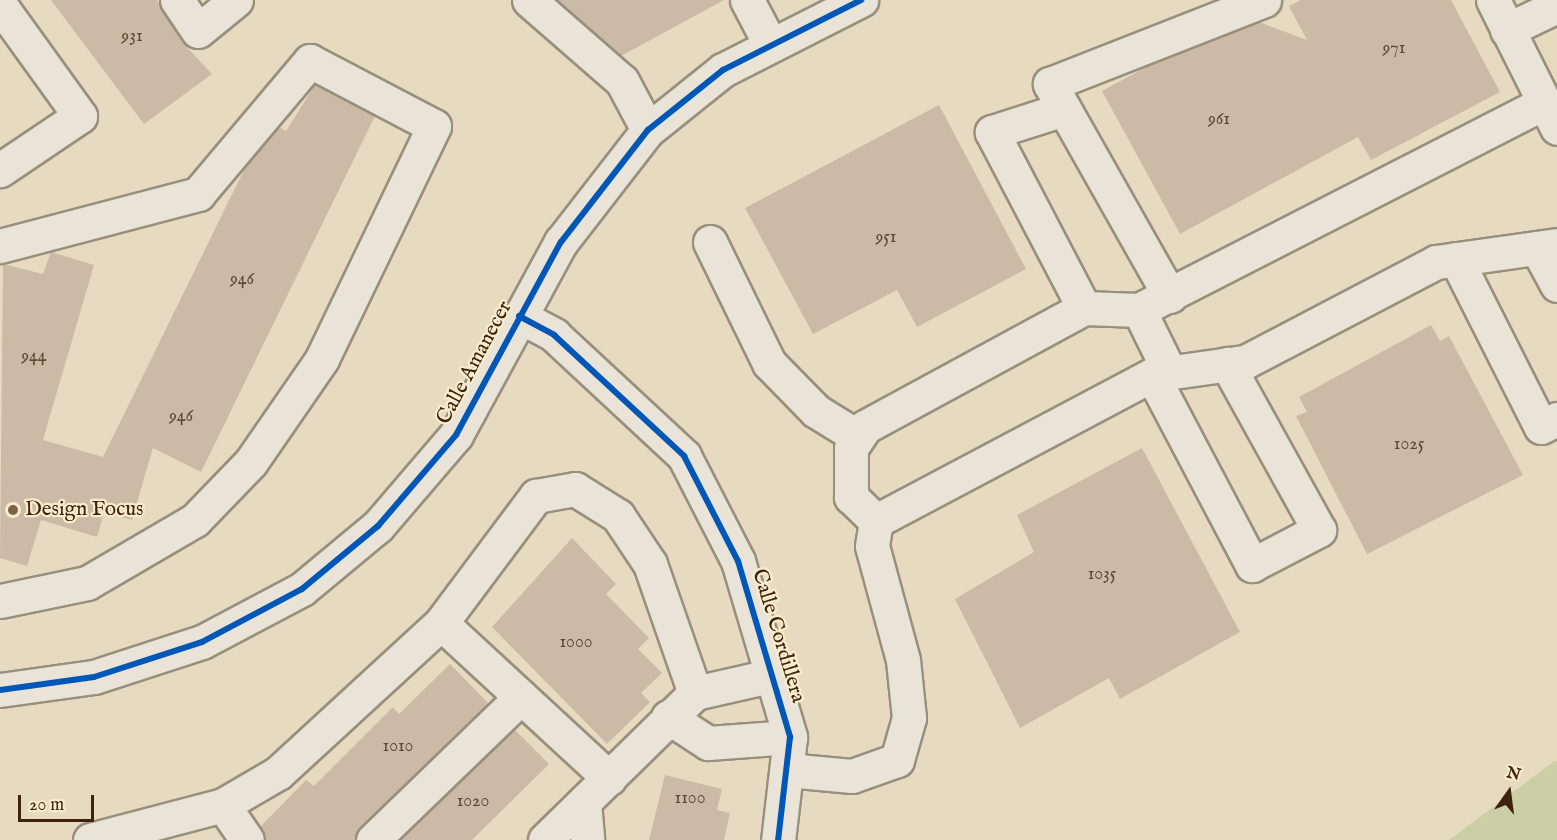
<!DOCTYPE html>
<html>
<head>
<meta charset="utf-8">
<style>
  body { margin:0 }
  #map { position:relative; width:1557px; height:840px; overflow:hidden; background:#e6dbc0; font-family:"IM FELL English",serif }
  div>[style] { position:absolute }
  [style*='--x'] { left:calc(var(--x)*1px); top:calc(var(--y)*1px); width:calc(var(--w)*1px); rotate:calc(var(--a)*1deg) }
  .green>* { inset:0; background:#cccea5 }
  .building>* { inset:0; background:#cabaa6 }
  .roads { filter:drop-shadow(2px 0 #998f7d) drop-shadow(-2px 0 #998f7d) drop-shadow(0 2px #998f7d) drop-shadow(0 -2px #998f7d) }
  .minor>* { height:33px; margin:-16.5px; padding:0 16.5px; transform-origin:16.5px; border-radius:16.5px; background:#e9e4d7 }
  .cycleway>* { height:6px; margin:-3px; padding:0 3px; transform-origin:3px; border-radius:3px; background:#0057b8 }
  .dots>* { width:16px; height:16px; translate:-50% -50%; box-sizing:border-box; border:3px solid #f9eccc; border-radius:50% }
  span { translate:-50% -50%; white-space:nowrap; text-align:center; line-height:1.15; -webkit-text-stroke:4.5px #f9eccc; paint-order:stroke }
  .number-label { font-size:18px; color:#614832 }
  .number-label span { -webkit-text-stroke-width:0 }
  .street-label { font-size:21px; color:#3e220b }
  .poi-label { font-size:21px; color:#3e220b }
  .left { translate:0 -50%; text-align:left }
  .north { position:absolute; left:1479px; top:762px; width:60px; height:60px; -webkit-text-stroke:4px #f9eccc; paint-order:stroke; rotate:14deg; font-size:16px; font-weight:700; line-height:24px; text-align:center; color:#3e220b }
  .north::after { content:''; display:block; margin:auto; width:21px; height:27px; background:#3e220b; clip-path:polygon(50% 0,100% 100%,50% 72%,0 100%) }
  .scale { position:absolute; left:18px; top:795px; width:76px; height:27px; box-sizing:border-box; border:3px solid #3e220b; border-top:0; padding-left:8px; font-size:18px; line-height:21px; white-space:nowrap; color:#3e220b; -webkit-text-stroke:4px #f9eccc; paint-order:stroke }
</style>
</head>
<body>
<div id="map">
  <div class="green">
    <i style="clip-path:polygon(1557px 761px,1557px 840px,1449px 840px,1553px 762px)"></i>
  </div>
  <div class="building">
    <i style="clip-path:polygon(51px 0,157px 0,182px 42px,212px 74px,144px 124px)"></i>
    <i style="clip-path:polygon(558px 0,724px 0,621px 56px)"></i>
    <i style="clip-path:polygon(1301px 0,1451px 0,1500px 92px,1371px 160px,1358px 137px,1180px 234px,1102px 91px,1150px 65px,1259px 22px,1307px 40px,1289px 6px)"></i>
    <i style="clip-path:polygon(315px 85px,375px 116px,201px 472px,153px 448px,132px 520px,104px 512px,97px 537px,41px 520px,27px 566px,0 558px,3px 264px,43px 274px,51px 252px,94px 265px,43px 440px,103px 457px,245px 168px,279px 127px,286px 131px)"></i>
    <i style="clip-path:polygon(939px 105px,1026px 269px,917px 327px,897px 290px,813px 334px,745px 208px)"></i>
    <i style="clip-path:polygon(1431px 325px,1440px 341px,1449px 336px,1523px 475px,1367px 554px,1296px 416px,1307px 412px,1299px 397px)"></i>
    <i style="clip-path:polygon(1142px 448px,1240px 632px,1120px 699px,1109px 678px,1020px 728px,955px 599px,1034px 552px,1017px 515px)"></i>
    <i style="clip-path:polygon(572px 538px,616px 584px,606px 594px,649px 638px,638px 649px,662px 673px,641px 693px,650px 702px,607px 744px,492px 627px)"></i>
    <i style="clip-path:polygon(450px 664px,488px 703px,360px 827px,355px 840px,266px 840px,261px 826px,306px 780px,314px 786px,393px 707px,399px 714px)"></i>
    <i style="clip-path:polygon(514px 729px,549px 764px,472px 840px,400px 840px)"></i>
    <i style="clip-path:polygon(665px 775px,722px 789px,717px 810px,730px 813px,724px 840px,649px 840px)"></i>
  </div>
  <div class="roads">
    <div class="minor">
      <i style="--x:177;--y:0;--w:37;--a:56"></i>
      <i style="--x:198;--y:31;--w:49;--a:-39.2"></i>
      <i style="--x:529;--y:0;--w:123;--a:41.1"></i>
      <i style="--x:622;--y:81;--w:55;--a:62"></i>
      <i style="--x:747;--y:0;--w:50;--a:62.4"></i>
      <i style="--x:1493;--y:0;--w:143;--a:63.4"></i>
      <i style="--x:0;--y:5;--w:137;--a:54.2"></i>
      <i style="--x:80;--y:116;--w:97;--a:146"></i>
      <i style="--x:1507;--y:30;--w:55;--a:-25.6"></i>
      <i style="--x:1064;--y:109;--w:76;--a:162.3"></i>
      <i style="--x:992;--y:132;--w:199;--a:62.4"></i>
      <i style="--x:1084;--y:308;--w:55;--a:2.1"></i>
      <i style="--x:1139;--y:310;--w:454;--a:-27.1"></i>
      <i style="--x:710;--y:242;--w:135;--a:64"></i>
      <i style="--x:769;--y:363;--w:67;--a:45.6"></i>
      <i style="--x:816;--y:411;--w:49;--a:31.8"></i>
      <i style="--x:0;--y:246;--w:205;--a:-14.7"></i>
      <i style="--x:198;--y:194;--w:174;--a:-49.9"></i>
      <i style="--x:310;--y:61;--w:140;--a:27.7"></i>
      <i style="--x:434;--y:126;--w:259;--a:115.7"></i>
      <i style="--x:322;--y:359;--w:125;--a:124.6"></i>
      <i style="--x:251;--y:462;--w:81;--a:134"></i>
      <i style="--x:195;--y:520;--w:125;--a:149.7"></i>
      <i style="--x:87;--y:583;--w:89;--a:168.3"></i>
      <i style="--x:1537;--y:248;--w:42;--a:61.6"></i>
      <i style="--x:1456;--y:259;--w:188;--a:63.2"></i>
      <i style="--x:1541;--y:427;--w:18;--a:-27"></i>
      <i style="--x:1170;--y:296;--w:244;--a:-119.5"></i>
      <i style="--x:1050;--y:84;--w:230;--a:-21.4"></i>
      <i style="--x:1139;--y:310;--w:68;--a:63.8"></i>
      <i style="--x:519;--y:316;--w:40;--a:28"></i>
      <i style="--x:554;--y:335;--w:178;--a:42.9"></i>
      <i style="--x:684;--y:456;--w:118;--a:62.8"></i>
      <i style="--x:738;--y:561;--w:184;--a:73.5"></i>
      <i style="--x:790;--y:737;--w:104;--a:96.6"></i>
      <i style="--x:1152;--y:375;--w:215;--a:62.2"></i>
      <i style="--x:1252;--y:565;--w:76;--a:-27.6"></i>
      <i style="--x:1319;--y:530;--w:190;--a:-119"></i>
      <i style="--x:876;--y:521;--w:35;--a:-136"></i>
      <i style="--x:851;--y:497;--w:49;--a:-90"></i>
      <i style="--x:851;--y:448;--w:25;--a:-56"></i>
      <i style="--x:865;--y:427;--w:249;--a:-28.5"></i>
      <i style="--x:441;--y:623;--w:229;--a:42.7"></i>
      <i style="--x:0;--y:690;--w:95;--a:-7.9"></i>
      <i style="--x:94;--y:677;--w:114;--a:-18"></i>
      <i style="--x:202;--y:642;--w:113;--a:-27.9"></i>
      <i style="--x:302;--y:589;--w:99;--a:-39.7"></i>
      <i style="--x:378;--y:526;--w:120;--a:-49.4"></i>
      <i style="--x:456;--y:435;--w:220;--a:-61.5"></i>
      <i style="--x:561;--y:242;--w:142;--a:-52.2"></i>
      <i style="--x:648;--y:130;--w:96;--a:-38.7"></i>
      <i style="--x:723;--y:70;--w:155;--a:-26.9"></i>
      <i style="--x:668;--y:717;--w:48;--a:33"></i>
      <i style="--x:708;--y:743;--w:82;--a:-4.2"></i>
      <i style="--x:787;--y:770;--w:65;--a:5.3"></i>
      <i style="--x:852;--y:776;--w:48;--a:-19.6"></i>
      <i style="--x:897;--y:760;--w:44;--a:-74.1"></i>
      <i style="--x:909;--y:718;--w:58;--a:-95.9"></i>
      <i style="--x:903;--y:660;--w:118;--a:-105.2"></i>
      <i style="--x:872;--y:546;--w:25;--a:-81"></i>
      <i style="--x:876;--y:521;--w:312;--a:-27.9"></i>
      <i style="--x:1152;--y:375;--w:94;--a:-8"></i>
      <i style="--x:1245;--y:362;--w:216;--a:-27.6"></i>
      <i style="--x:1436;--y:262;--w:122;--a:-8"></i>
      <i style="--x:584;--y:802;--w:38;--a:85"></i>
      <i style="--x:223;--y:805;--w:42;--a:55.6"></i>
      <i style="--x:90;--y:840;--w:138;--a:-14.7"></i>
      <i style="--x:223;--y:805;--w:64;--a:-30.2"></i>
      <i style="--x:278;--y:773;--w:222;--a:-42.6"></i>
      <i style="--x:441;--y:623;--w:159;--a:-53.2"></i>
      <i style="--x:536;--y:496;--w:40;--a:-10"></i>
      <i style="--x:575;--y:489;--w:51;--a:32.1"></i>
      <i style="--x:618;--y:516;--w:58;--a:56.3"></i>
      <i style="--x:650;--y:564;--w:137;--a:70.8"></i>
      <i style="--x:373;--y:840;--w:206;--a:-44"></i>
      <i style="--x:545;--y:840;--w:210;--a:-44.4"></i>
      <i style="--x:695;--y:693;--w:81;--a:-12.8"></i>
    </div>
  </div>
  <div class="cycleway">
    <i style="--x:519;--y:316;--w:40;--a:28"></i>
    <i style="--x:554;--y:335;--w:178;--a:42.9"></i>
    <i style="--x:684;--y:456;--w:118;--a:62.8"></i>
    <i style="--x:738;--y:561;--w:184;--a:73.5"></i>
    <i style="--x:790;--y:737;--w:104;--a:96.6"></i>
    <i style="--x:0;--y:690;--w:95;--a:-7.9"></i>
    <i style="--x:94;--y:677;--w:114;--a:-18"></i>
    <i style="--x:202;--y:642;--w:113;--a:-27.9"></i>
    <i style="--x:302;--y:589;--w:99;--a:-39.7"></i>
    <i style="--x:378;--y:526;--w:120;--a:-49.4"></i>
    <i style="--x:456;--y:435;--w:220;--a:-61.5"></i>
    <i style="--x:561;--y:242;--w:142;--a:-52.2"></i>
    <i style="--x:648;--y:130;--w:96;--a:-38.7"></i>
    <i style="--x:723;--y:70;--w:155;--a:-26.9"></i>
  </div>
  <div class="dots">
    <i style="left:13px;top:510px;background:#79634a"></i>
  </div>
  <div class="number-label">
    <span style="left:132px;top:37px">931</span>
    <span style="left:1394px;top:49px">971</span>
    <span style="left:1219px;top:120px">961</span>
    <span style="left:886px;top:238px">951</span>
    <span style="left:242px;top:280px">946</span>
    <span style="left:34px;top:357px">944</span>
    <span style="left:181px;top:417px">946</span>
    <span style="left:1409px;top:445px">1025</span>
    <span style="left:1102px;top:575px">1035</span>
    <span style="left:576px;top:643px">1000</span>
    <span style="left:398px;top:747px">1010</span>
    <span style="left:690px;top:799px">1100</span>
    <span style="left:473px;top:802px">1020</span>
  </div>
  <div class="street-label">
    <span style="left:475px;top:363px;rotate:-62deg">Calle Amanecer</span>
    <span style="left:778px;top:636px;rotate:73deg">Calle Cordillera</span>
  </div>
  <div class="poi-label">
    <span class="left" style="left:25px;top:510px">Design Focus</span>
  </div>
  <div class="north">N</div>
  <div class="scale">20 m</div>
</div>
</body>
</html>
